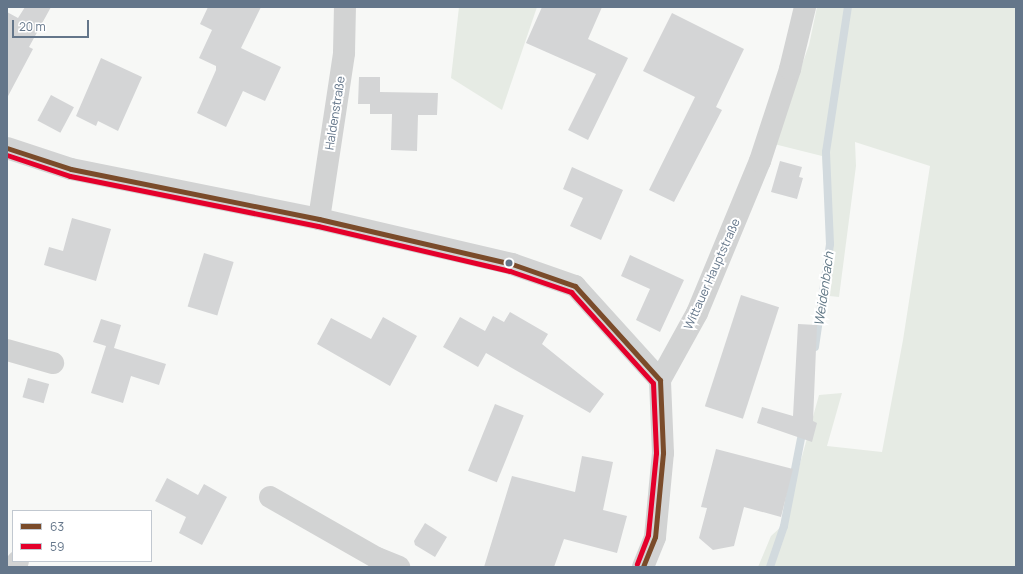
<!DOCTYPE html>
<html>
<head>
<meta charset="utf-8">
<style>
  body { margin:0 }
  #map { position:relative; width:1023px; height:574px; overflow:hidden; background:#f7f8f6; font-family:Manrope,sans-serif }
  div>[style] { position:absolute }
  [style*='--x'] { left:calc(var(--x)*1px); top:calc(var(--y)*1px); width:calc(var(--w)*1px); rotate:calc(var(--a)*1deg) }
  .green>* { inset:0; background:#e6ebe4 }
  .stream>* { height:8px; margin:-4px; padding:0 4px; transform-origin:4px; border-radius:4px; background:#d2dade }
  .building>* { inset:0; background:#d4d5d6; transform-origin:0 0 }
  .minor>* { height:22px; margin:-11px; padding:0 11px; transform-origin:11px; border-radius:11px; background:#d2d3d3 }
  .bus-1>* { height:5px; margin:-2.5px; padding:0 2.5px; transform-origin:2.5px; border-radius:2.5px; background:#7a4b2a }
  .bus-2>* { height:5px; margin:-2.5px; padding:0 2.5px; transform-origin:2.5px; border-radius:2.5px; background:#e4002b }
  .dots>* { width:11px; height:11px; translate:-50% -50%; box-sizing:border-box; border:2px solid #fff; border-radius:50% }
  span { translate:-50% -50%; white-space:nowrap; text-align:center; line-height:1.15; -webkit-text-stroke:4px #fff; paint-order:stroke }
  .street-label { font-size:12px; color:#64768a }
  .water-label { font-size:13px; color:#607785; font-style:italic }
  .frame { position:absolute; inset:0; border:8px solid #64768a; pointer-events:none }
  .legend { position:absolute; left:12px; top:510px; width:140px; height:52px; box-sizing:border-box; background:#fff; border:1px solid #c1c8d0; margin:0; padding:5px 7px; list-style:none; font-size:12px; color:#64768a }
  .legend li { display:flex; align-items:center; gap:8px; height:20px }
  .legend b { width:20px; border:1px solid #c1c8d0 }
  .scale { position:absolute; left:12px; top:20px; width:77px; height:18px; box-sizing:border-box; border:2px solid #64768a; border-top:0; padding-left:5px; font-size:12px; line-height:14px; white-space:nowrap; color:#64768a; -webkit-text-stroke:3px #fff; paint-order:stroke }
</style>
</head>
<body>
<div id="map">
  <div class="green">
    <i style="clip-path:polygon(459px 7px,537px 7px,502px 110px,451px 78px)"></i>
    <i style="clip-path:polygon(817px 7px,1016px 7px,1016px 567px,758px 567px,771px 536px,783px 525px,819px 395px,842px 393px,827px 446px,882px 452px,903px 340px,930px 166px,855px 142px,856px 166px,839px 297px,820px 295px,828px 245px,822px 156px,774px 144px,809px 45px)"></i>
  </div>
  <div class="stream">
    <i style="--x:815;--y:347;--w:104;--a:-81.7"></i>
    <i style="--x:830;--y:244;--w:92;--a:-92.5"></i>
    <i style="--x:826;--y:152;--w:147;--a:-81.4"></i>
    <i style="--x:770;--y:567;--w:43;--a:-71.1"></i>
    <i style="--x:784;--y:526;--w:100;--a:-79"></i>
  </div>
  <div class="building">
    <i style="clip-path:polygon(25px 7px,51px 7px,29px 47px,33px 49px,7px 98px,7px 12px,18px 18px)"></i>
    <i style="clip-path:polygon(208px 7px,261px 7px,241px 48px,281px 67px,265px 101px,243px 91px,226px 127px,197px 113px,216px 70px,216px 66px,199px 58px,212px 30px,200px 24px)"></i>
    <i style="clip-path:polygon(542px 7px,602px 7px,588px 39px,628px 58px,588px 140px,568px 130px,596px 74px,526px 43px)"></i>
    <i style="clip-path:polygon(672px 13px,744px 49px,716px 107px,722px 110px,674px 202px,649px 190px,695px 97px,643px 71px)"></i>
    <i style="clip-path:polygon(101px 58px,142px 77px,118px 131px,98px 121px,96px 126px,76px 116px)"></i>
    <i style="clip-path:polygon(359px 77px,380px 77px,380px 92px,438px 93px,437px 115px,418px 115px,417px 151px,391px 150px,392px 114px,370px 114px,370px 104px,358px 104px)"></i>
    <i style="left:51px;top:95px;width:26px;height:29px;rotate:28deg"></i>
    <i style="clip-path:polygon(780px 161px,802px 167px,799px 177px,803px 178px,797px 199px,771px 192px)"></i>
    <i style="clip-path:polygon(572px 167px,623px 190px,601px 240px,570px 226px,583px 198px,563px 189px)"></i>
    <i style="clip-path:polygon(72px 218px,111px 229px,96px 281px,44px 265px,49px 247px,63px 251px)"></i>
    <i style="left:204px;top:253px;width:31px;height:56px;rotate:17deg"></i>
    <i style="clip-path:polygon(630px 255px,684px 280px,660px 332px,636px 320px,650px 289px,621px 276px)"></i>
    <i style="left:741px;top:295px;width:40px;height:117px;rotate:18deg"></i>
    <i style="clip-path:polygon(510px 312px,548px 334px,542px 344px,604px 394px,590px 413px,486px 353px,478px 367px,443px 347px,460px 317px,485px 331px,493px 316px,504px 322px)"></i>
    <i style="clip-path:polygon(383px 317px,417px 336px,390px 386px,317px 344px,331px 318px,371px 339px)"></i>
    <i style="clip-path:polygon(101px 319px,121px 325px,114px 348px,166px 364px,159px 385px,131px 376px,123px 403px,91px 393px,106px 346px,93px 342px)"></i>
    <i style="clip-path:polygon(798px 324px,817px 325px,813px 421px,817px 423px,812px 442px,757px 423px,762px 407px,793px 416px)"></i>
    <i style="left:28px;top:378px;width:22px;height:20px;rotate:16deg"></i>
    <i style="left:495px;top:404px;width:31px;height:72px;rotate:22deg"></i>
    <i style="clip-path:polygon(716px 449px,793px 469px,781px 517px,744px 507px,734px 546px,713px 550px,699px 538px,707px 508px,701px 507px)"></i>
    <i style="clip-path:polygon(582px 456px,613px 462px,603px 510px,627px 516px,617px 553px,564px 539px,554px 567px,484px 567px,512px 476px,575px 492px)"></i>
    <i style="clip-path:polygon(167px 478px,198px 495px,204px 484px,227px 497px,202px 545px,179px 533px,186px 517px,155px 501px)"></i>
    <i style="clip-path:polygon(425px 523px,447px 537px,435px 557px,415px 545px,414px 541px)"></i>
  </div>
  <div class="minor">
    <i style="--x:7;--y:148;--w:67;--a:18.2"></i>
    <i style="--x:71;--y:169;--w:253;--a:11.4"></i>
    <i style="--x:319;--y:219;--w:198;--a:13.1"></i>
    <i style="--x:512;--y:264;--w:67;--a:19.2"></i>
    <i style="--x:575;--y:286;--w:127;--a:47.9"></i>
    <i style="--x:319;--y:219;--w:168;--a:-81.4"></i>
    <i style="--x:344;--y:53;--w:46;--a:-88.8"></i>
    <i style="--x:7;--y:350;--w:48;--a:15.8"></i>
    <i style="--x:270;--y:497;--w:123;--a:29.7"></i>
    <i style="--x:377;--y:558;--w:24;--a:22"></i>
    <i style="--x:16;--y:567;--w:6;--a:-72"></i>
    <i style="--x:643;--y:567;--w:32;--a:-68"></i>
    <i style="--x:655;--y:537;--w:84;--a:-84.6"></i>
    <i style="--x:663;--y:453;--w:73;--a:-92.4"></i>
    <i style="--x:660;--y:380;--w:77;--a:-61.1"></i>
    <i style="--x:697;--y:313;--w:165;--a:-67.5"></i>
    <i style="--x:760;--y:161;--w:97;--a:-71.9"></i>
    <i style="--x:790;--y:69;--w:64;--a:-76.4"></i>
  </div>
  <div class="bus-1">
    <i style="--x:7;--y:148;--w:67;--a:18.2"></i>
    <i style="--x:71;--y:169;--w:253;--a:11.4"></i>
    <i style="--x:319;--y:219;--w:198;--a:13.1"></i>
    <i style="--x:512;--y:264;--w:67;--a:19.2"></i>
    <i style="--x:575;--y:286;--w:127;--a:47.9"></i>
    <i style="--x:660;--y:380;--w:73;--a:87.6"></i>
    <i style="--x:663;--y:453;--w:84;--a:95.4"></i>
    <i style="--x:655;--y:537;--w:32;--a:112"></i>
  </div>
  <div class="bus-2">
    <i style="--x:7;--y:155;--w:66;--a:18.4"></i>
    <i style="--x:70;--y:176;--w:253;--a:11.4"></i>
    <i style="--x:318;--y:226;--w:197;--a:13.2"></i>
    <i style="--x:510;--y:271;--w:65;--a:19"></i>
    <i style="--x:571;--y:292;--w:122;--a:48"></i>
    <i style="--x:653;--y:383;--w:70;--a:87.5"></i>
    <i style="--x:656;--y:453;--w:82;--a:95.6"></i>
    <i style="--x:648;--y:535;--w:31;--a:111"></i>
  </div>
  <div class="dots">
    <i style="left:509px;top:263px;background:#64768a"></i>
  </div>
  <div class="street-label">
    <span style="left:335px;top:113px;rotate:-81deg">Haldenstraße</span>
    <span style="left:712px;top:274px;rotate:-66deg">Wittauer Hauptstraße</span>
  </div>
  <div class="water-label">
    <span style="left:824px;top:289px;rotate:-82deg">Weidenbach</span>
  </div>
  <div class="frame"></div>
  <ul class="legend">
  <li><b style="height:5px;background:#7a4b2a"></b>63</li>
  <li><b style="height:5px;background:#e4002b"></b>59</li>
  </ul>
  <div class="scale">20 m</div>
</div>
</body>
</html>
